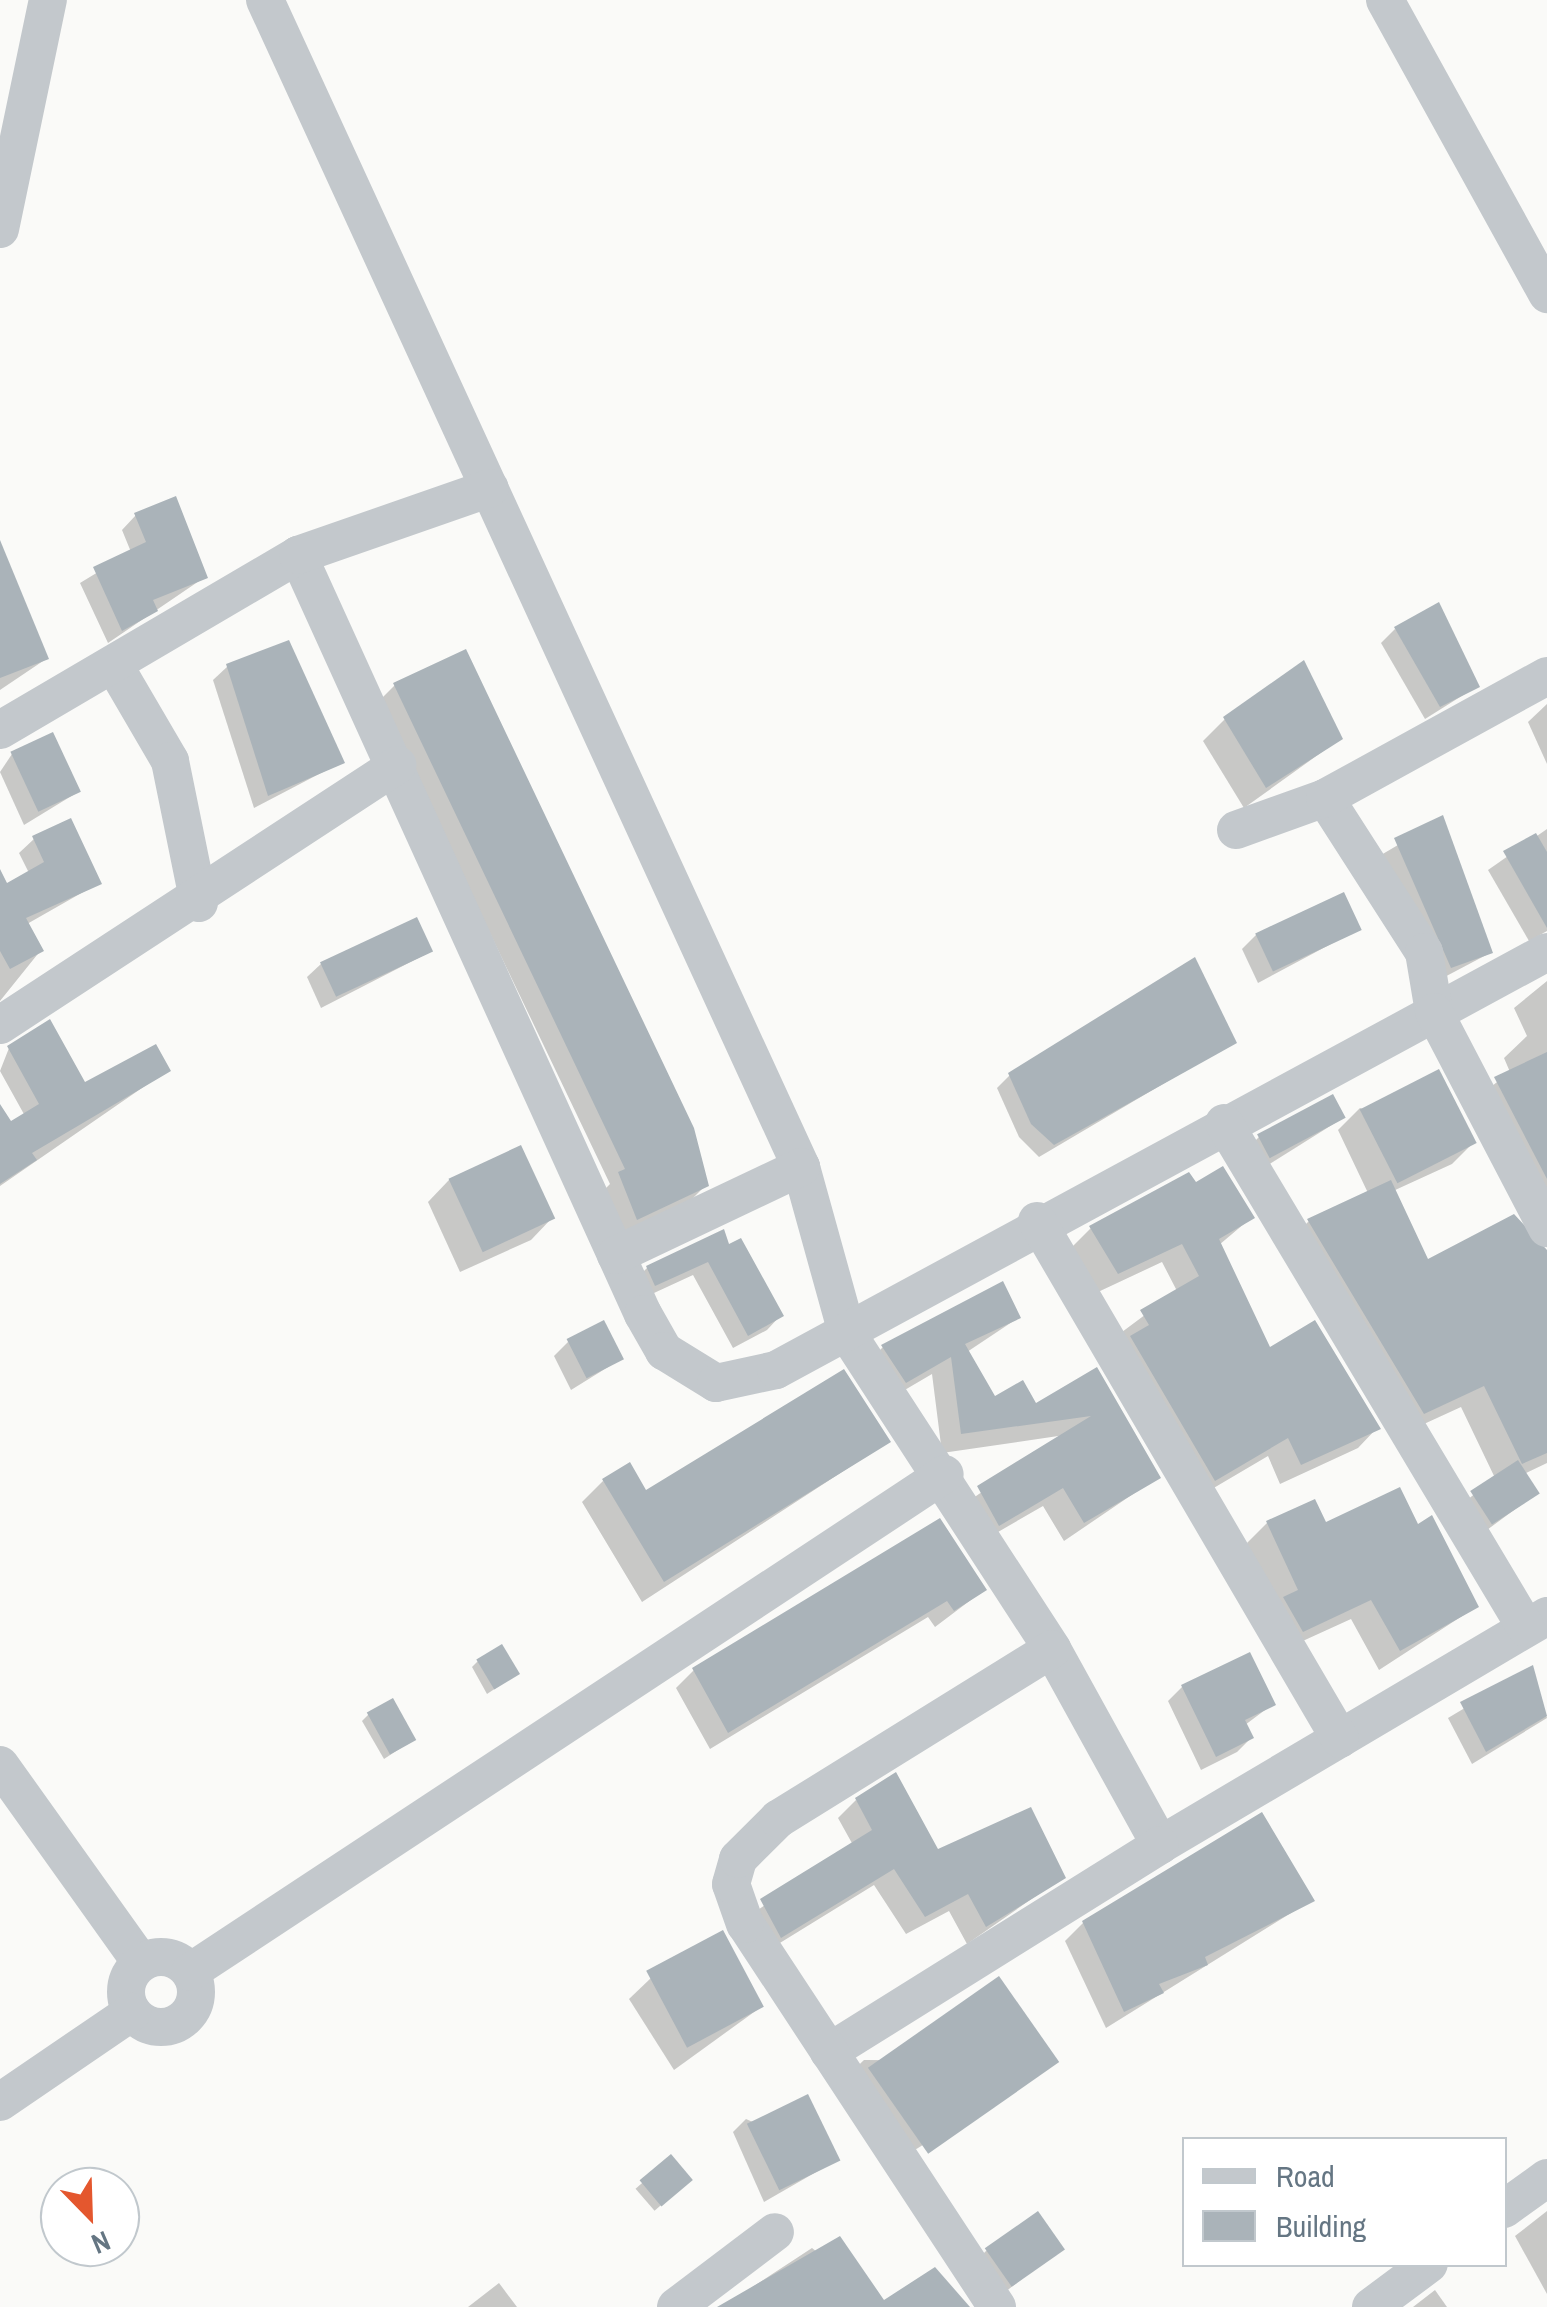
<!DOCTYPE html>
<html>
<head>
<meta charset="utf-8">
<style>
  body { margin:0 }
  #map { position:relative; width:1547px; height:2307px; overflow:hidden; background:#fafaf8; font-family:"Archivo Narrow",sans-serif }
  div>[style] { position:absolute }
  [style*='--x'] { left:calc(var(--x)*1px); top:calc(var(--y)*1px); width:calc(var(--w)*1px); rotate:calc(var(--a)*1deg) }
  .shadow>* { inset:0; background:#0003; transform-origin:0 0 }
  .building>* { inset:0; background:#aab3b9; transform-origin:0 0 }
  .street>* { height:38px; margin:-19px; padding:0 19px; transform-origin:19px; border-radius:19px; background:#c3c8cc }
  .street>.ring { margin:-19px; padding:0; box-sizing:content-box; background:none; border:38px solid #c3c8cc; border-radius:50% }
  span { translate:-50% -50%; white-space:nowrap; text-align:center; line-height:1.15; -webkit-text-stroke:10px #fff; paint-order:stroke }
  .legend { position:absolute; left:1182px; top:2137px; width:325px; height:130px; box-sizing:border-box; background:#fff; border:2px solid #c1c8cd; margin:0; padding:12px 18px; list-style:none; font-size:30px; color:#657683 }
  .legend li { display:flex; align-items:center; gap:20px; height:50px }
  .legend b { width:50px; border:2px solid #c1c8cd }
  .north { position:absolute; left:40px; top:2167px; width:100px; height:100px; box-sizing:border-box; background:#fff; border:2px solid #c1c8cd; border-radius:50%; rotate:157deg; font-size:28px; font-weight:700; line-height:40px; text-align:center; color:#657683 }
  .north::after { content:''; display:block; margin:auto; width:35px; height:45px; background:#e4572e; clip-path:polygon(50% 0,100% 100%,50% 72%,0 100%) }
</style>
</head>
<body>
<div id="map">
  <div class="shadow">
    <i style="clip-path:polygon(136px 515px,205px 577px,108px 643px,80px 583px,131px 552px,122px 530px)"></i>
    <i style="clip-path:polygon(0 584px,46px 659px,0 690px)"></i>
    <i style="clip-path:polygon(1395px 629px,1476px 687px,1425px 719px,1381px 643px)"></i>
    <i style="clip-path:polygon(228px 666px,342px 762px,254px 808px,213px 680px)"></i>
    <i style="clip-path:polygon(395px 685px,706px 1185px,690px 1201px,622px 1234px,604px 1190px,610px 1184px,379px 701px)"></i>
    <i style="clip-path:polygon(1547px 704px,1547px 764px,1528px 722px)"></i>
    <i style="clip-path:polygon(1225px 719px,1340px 739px,1244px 808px,1203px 741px)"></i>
    <i style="clip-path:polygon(12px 754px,78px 792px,24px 825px,0 772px)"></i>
    <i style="clip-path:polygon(1442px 819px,1490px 953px,1437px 981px,1381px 855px)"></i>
    <i style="clip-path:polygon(1547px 829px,1547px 931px,1529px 941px,1488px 870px)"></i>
    <i style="clip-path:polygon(34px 839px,99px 883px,27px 924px,41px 950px,0 1001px,0 889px,29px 873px,19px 853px)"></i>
    <i style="clip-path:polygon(1359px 929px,1258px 983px,1242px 949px,1256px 935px)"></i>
    <i style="clip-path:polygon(430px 952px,321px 1008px,307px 977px,322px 963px)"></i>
    <i style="clip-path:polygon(1547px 981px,1547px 1222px,1474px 1100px,1510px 1072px,1504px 1058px,1527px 1036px,1514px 1008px)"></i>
    <i style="clip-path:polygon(1234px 1042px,1039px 1157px,1019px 1137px,997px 1088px,1010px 1075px)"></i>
    <i style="clip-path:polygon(9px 1048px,84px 1086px,168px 1070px,0 1186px,0 1132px,25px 1116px,0 1071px)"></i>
    <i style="clip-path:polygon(1360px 1108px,1474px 1142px,1452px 1164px,1393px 1191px,1427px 1262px,1547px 1267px,1547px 1463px,1524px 1474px,1536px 1494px,1476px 1538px,1458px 1507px,1495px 1478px,1461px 1407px,1400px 1435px,1286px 1244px,1309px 1221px,1368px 1193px,1338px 1130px)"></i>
    <i style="clip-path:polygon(1343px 1118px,1257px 1172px,1245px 1151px,1259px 1137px)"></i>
    <i style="clip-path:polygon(520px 1148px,552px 1218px,531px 1240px,460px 1272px,428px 1202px,449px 1180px)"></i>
    <i style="clip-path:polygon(1195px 1185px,1251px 1218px,1219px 1245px,1269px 1350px,1377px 1428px,1358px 1448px,1280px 1484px,1268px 1456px,1195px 1499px,1122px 1332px,1177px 1291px,1162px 1262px,1098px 1292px,1071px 1248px,1091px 1228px)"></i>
    <i style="clip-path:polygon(728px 1248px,781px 1315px,767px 1330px,733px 1348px,693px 1275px,641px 1299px,633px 1282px,647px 1268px)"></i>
    <i style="clip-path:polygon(1018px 1318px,967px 1352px,994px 1400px,1036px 1406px,1096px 1371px,1158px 1477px,1064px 1541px,1043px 1506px,979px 1543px,960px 1507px,1065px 1435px,942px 1453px,932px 1374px,886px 1401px,864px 1366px,883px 1347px)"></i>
    <i style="clip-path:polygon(568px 1342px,621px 1359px,571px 1390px,554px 1356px)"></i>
    <i style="clip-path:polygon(888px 1442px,642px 1602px,582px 1502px,603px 1481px,645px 1494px)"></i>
    <i style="clip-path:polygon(1267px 1523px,1417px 1528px,1476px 1607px,1379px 1670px,1351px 1619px,1283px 1650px,1247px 1543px)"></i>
    <i style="clip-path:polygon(984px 1590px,935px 1627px,928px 1617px,710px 1749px,676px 1688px,694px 1670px)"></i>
    <i style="clip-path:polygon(478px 1661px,517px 1674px,487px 1694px,472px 1667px)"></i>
    <i style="clip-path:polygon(1532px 1668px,1547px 1718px,1472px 1764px,1448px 1718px)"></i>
    <i style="clip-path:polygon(1182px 1687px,1273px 1704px,1245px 1725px,1251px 1738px,1237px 1752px,1201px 1770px,1168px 1701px)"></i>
    <i style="clip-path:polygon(369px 1714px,413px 1740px,384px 1759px,362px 1721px)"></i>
    <i style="clip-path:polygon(856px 1800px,937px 1852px,1063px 1877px,967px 1944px,949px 1911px,906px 1934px,874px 1885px,762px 1954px,743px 1920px,853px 1845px,838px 1818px)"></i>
    <i style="clip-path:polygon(1312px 1900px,1106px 2028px,1065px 1941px,1083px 1923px)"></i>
    <i style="clip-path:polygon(651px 1978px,761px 2007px,674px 2070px,629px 1999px)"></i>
    <i style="clip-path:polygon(864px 2060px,1057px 2061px,894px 2163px,842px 2081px)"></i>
    <i style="clip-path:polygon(746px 2119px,837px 2160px,764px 2202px,733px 2132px)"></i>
    <i style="left:671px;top:2158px;width:29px;height:47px;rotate:49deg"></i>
    <i style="clip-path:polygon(1547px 2211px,1547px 2294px,1515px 2236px)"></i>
    <i style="clip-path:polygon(812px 2248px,883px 2304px,935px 2270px,966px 2305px,722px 2307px)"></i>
    <i style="clip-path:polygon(1062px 2248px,996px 2299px,973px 2264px,987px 2250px)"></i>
    <i style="clip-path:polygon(499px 2283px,517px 2307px,468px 2307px)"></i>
    <i style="clip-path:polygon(1435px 2290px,1447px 2307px,1413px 2307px)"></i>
  </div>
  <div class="building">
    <i style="clip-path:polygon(176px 496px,208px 578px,153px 600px,158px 611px,122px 631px,93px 567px,146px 542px,134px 513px)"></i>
    <i style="clip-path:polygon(0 540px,49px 659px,0 678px)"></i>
    <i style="clip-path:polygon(1439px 602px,1480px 687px,1440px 707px,1394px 627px)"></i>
    <i style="clip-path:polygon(289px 640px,345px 763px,268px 796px,226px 664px)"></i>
    <i style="clip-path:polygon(466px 649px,694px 1128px,709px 1186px,637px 1220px,618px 1172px,625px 1169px,393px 683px)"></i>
    <i style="clip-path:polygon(1304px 660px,1343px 739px,1266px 788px,1223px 717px)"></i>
    <i style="left:53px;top:732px;width:66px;height:47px;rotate:65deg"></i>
    <i style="clip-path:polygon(1443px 815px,1493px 953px,1451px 968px,1394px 838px)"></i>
    <i style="clip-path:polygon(71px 818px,102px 884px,26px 918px,44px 951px,10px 969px,0 951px,0 869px,7px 883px,44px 862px,32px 836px)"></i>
    <i style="clip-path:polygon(1536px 833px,1547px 852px,1547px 928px,1503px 851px)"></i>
    <i style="left:1344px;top:892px;width:42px;height:98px;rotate:65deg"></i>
    <i style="left:417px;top:917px;width:38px;height:107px;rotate:65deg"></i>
    <i style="clip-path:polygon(1195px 957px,1237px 1043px,1054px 1145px,1031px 1124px,1008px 1073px)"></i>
    <i style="clip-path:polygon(50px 1019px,85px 1082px,156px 1044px,171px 1071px,32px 1153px,37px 1160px,0 1184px,0 1104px,11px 1121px,39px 1104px,7px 1046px)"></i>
    <i style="clip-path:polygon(1547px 1052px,1547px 1179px,1494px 1077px)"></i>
    <i style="left:1439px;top:1069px;width:83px;height:89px;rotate:63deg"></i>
    <i style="left:1333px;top:1094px;width:27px;height:86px;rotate:62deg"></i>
    <i style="left:521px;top:1145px;width:81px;height:80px;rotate:65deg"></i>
    <i style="clip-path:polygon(1223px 1166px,1255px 1218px,1219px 1239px,1270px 1347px,1315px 1320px,1381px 1429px,1301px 1465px,1288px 1438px,1215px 1481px,1130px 1336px,1149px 1325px,1140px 1310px,1199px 1276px,1182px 1244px,1118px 1274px,1089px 1226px,1189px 1172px,1196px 1182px)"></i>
    <i style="clip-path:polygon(1391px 1180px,1428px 1259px,1514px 1214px,1547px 1250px,1547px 1453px,1522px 1464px,1484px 1386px,1424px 1414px,1307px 1219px)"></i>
    <i style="clip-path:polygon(724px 1229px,729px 1244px,741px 1238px,784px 1316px,748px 1336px,708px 1262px,655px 1286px,646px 1266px)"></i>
    <i style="clip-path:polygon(1003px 1281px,1021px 1318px,965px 1344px,995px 1396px,1023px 1380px,1036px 1403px,1097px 1367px,1161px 1478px,1084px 1523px,1063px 1488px,999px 1526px,977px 1486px,1091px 1416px,961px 1434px,951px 1357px,906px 1383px,881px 1345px)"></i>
    <i style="left:604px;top:1320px;width:44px;height:42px;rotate:63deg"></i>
    <i style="clip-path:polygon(844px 1369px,891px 1442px,664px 1582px,602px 1479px,630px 1462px,646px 1490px)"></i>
    <i style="left:1518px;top:1460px;width:40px;height:57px;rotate:57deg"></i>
    <i style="clip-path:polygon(1400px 1487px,1418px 1524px,1432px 1515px,1479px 1607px,1400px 1651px,1371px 1600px,1303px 1632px,1283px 1597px,1298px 1590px,1266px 1521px,1315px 1499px,1326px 1522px)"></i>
    <i style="clip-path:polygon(940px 1518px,987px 1590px,954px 1611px,947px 1601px,728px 1733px,692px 1668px)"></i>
    <i style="left:502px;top:1644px;width:35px;height:30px;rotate:59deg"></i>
    <i style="clip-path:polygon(1250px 1652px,1276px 1705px,1245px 1720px,1254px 1738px,1216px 1757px,1181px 1685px)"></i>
    <i style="clip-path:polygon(1533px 1665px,1547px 1716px,1486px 1752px,1460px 1702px)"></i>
    <i style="left:393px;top:1698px;width:48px;height:30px;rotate:61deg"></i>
    <i style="clip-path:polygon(896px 1772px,938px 1849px,1031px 1807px,1066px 1878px,986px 1927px,968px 1894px,925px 1917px,894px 1869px,781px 1938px,760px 1899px,872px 1830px,855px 1798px)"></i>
    <i style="clip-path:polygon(1262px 1812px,1315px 1901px,1205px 1957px,1208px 1965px,1159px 1984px,1164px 1993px,1124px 2012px,1082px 1921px)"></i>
    <i style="left:723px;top:1930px;width:87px;height:87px;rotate:62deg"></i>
    <i style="left:999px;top:1976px;width:105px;height:160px;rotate:55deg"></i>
    <i style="left:808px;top:2094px;width:74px;height:68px;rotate:64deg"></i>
    <i style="left:671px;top:2154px;width:34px;height:41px;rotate:50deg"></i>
    <i style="left:1038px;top:2211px;width:47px;height:65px;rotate:55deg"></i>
    <i style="clip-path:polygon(840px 2236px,884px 2300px,935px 2267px,970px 2307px,717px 2307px)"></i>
  </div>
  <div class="street">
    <i style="--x:265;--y:0;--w:1284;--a:65.33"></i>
    <i style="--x:801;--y:1167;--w:172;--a:74.5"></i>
    <i style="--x:847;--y:1333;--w:377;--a:57"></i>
    <i style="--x:1052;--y:1649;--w:224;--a:61.1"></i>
    <i style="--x:1160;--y:1845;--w:450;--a:-30.6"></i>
    <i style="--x:1385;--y:0;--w:336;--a:61.1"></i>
    <i style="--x:0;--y:229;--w:234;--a:-78.2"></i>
    <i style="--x:298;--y:555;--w:834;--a:65.56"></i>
    <i style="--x:643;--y:1314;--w:43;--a:60.4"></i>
    <i style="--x:664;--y:1351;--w:61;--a:31.6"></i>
    <i style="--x:716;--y:1383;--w:61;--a:-12.2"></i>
    <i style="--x:776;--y:1370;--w:877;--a:-28.46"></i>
    <i style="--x:114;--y:665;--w:111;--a:59.7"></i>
    <i style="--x:170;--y:761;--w:145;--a:78.5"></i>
    <i style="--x:0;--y:730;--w:346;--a:-30.4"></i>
    <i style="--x:298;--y:555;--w:203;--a:-19.2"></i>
    <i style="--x:1325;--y:798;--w:183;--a:57.3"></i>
    <i style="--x:1424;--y:952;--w:61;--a:80.5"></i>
    <i style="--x:1434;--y:1012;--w:244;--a:62.4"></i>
    <i style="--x:1236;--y:830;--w:95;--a:-19.8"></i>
    <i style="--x:1325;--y:798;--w:253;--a:-28.8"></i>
    <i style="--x:0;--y:1025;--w:475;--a:-33.2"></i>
    <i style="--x:1224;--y:1123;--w:588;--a:59.12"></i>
    <i style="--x:1037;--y:1221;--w:600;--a:59.67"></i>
    <i style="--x:616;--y:1255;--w:205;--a:-25.4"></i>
    <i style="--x:0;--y:1765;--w:243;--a:54.5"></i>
    <i class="ring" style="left:126px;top:1957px;width:32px;height:32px"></i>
    <i style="--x:190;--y:1972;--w:904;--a:-33.41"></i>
    <i style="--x:829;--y:2052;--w:390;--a:-32"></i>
    <i style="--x:0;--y:2102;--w:160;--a:-34.3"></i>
    <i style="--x:1504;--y:2209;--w:53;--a:-35.8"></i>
    <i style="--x:676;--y:2307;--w:124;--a:-37.1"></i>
    <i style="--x:997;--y:2307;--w:458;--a:-123.3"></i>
    <i style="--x:745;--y:1924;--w:42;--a:-109.3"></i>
    <i style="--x:731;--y:1884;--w:26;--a:-74"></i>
    <i style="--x:738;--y:1859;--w:57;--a:-45"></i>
    <i style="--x:778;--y:1819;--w:322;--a:-31.8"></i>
    <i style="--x:1371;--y:2307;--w:72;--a:-36.6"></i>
  </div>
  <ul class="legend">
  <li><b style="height:12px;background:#c3c8cc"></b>Road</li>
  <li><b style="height:28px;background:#aab3b9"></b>Building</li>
  </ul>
  <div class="north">N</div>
</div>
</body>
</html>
